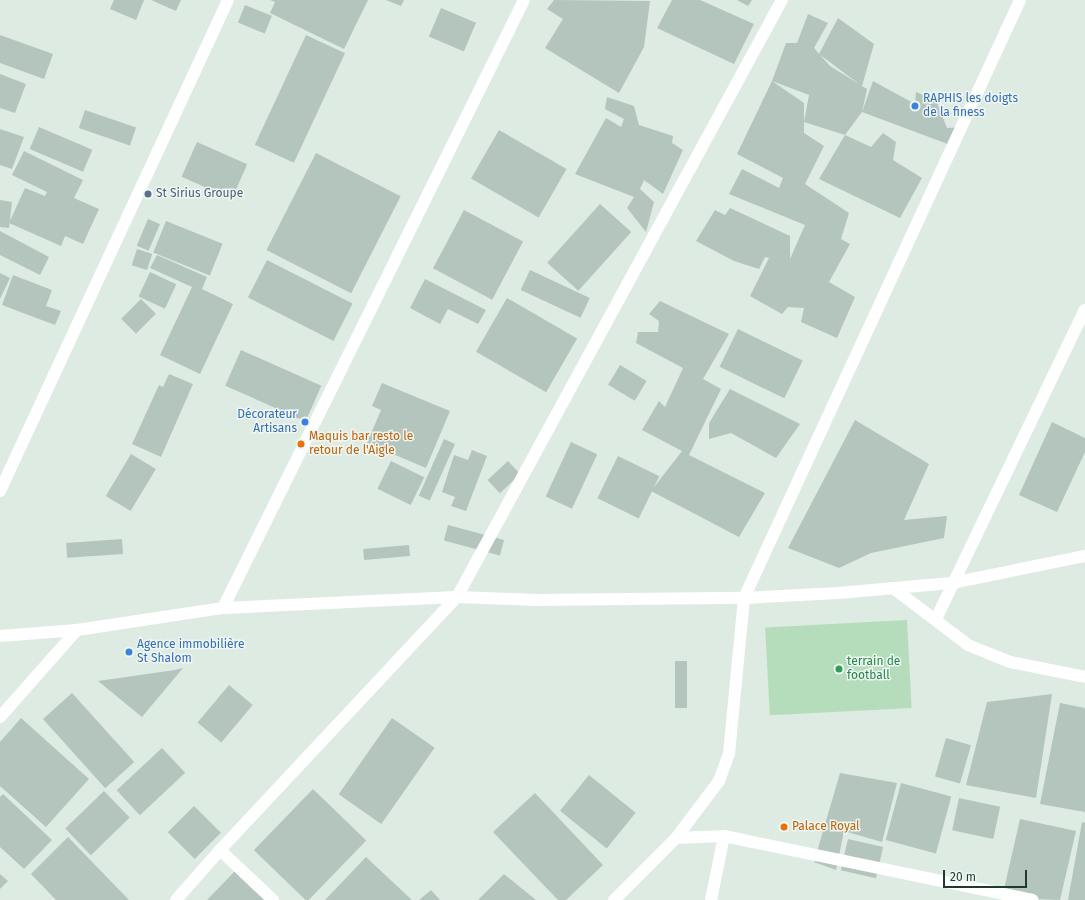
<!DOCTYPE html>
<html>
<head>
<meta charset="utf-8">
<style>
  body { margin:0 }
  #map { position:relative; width:1085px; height:900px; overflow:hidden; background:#deebe3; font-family:"Fira Sans",sans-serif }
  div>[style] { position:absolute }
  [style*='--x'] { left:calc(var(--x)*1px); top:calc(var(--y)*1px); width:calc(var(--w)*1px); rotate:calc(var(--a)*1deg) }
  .green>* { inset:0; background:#b5ddbb; transform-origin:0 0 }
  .building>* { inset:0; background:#b3c5bc; transform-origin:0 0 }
  .minor>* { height:12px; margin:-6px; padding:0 6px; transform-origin:6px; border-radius:6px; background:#fff }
  .dots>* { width:11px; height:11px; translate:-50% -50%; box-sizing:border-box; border:2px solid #eef7f2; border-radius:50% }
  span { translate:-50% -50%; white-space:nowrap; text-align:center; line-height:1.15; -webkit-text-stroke:3px #eef7f2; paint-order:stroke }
  .shop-label { font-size:12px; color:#366cbe }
  .left { translate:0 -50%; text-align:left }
  .right { translate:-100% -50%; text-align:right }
  .service-label { font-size:12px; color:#4e5e75 }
  .food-label { font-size:12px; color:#c56008 }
  .leisure-label { font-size:12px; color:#27864d }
  .scale { position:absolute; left:943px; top:870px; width:84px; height:18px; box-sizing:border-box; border:2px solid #1f3b30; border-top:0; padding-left:5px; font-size:12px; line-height:14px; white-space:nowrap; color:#1f3b30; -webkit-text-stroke:3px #eef7f2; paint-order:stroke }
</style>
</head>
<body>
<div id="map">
  <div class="green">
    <i style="left:907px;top:620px;width:88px;height:142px;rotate:87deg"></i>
  </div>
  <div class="building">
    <i style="clip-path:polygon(114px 0,144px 0,136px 20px,110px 9px)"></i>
    <i style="clip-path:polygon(151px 0,181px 0,176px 11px)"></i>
    <i style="clip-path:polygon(270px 0,368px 0,344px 49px,270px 13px,275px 2px)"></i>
    <i style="clip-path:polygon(386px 0,404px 0,401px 6px)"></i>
    <i style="clip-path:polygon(554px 0,650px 1px,644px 47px,619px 93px,545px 48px,563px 19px,547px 9px)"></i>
    <i style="clip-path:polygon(672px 0,700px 0,754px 24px,734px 64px,657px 28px)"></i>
    <i style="clip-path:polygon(737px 0,752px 0,748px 6px)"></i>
    <i style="left:245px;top:5px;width:29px;height:19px;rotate:22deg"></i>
    <i style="left:441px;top:8px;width:38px;height:31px;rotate:23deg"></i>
    <i style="clip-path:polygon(808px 14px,828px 23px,814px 48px,830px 66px,859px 84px,819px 54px,838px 18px,874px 44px,862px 86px,867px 89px,862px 112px,845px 135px,804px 122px,804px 133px,824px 146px,805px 184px,849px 213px,841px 239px,850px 244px,829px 282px,855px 297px,837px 338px,801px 322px,804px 308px,788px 307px,782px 314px,750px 296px,769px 258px,765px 257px,759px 269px,734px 261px,696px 241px,715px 210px,725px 215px,730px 208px,790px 236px,790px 259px,805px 225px,729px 194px,742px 169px,779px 188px,783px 178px,737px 154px,772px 81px,804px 103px,804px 122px,809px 95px,772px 81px,786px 43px,797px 43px)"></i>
    <i style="clip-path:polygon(0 35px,53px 54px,44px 79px,0 63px)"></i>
    <i style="left:306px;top:35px;width:43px;height:121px;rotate:25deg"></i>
    <i style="clip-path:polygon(0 74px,26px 84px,15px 113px,0 108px)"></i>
    <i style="clip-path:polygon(873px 81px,915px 104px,916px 92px,936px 100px,947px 128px,961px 127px,953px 146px,862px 112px)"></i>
    <i style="clip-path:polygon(607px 97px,634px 106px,639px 125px,673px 136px,672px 143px,683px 150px,663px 194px,644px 180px,640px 189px,654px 202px,646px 232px,627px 208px,634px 197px,575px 174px,606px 118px,621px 127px,624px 119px,605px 109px)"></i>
    <i style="left:85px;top:110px;width:54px;height:19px;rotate:19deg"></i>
    <i style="left:39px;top:127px;width:58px;height:24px;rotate:23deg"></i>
    <i style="clip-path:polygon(0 129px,24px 137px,12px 169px,0 165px)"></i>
    <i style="left:499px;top:130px;width:78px;height:56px;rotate:30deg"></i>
    <i style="clip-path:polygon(883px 133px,896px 142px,893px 160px,922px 178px,900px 218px,819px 179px,845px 135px,871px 147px)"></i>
    <i style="left:197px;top:142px;width:55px;height:38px;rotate:24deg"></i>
    <i style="clip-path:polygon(24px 151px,83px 180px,74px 198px,99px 209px,83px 244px,65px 236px,61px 246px,9px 223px,25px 188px,45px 196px,47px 192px,12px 175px)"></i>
    <i style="left:316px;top:153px;width:95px;height:109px;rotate:27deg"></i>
    <i style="clip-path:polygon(0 200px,12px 202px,9px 228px,0 227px)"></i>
    <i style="left:600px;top:204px;width:42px;height:79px;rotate:42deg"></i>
    <i style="left:464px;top:210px;width:67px;height:66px;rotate:28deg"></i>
    <i style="left:148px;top:219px;width:13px;height:29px;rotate:23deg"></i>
    <i style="left:166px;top:221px;width:61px;height:34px;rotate:22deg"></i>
    <i style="clip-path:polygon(0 231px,49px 257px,40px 275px,0 255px)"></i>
    <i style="left:137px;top:249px;width:16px;height:17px;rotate:18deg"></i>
    <i style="clip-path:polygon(157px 255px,207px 277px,202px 289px,233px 304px,200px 374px,160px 355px,192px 287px,150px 268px)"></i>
    <i style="left:267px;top:260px;width:96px;height:42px;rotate:27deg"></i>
    <i style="left:530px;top:270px;width:66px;height:22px;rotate:25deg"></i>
    <i style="left:150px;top:272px;width:29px;height:27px;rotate:25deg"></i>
    <i style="clip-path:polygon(0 273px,10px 278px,0 299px)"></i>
    <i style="clip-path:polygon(13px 275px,52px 290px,46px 306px,61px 311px,55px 325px,2px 305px)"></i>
    <i style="clip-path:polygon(425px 279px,486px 310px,478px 324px,448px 309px,440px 324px,410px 308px)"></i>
    <i style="left:507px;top:298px;width:81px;height:62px;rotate:30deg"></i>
    <i style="left:141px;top:299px;width:21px;height:28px;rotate:45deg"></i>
    <i style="clip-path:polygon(660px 301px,729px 334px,703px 379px,721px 389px,689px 455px,765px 493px,739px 537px,651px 491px,682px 451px,642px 430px,659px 401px,665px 407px,683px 368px,636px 343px,638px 332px,658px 332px,659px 321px,649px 314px)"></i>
    <i style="left:738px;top:329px;width:72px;height:42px;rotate:26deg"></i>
    <i style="left:241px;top:350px;width:88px;height:39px;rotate:24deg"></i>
    <i style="left:620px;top:365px;width:31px;height:23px;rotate:31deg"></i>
    <i style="clip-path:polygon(169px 374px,193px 384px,161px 457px,132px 444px,159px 385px,163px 387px)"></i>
    <i style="clip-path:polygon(382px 383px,450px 411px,426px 468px,367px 443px,381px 410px,372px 406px)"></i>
    <i style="clip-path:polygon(730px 389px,800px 424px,776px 458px,731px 433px,709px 439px,709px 423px)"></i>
    <i style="clip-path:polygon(855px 420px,929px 464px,904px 520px,947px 516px,944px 538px,871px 553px,839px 568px,788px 548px)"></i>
    <i style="clip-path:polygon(1052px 422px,1085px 438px,1085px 452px,1057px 512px,1019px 495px)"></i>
    <i style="left:444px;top:439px;width:12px;height:62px;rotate:24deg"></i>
    <i style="left:571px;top:442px;width:29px;height:60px;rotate:25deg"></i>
    <i style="clip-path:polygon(472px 450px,487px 456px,466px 511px,451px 506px,455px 497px,442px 492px,454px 455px,468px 460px)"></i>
    <i style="left:131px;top:454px;width:29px;height:49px;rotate:31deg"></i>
    <i style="left:618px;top:456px;width:46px;height:47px;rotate:26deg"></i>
    <i style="left:391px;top:461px;width:37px;height:31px;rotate:26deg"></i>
    <i style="left:508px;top:461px;width:18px;height:28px;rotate:47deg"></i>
    <i style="left:448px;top:525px;width:58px;height:16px;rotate:15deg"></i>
    <i style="left:122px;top:539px;width:15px;height:56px;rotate:86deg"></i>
    <i style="left:409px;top:545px;width:11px;height:46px;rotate:85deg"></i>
    <i style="left:675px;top:661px;width:12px;height:47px"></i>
    <i style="clip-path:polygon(183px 668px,142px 717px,98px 681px,175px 670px)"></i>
    <i style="left:229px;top:685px;width:31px;height:49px;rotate:40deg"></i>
    <i style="left:72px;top:693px;width:93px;height:39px;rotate:48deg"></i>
    <i style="clip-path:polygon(1052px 694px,1036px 798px,966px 785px,987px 702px)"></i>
    <i style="clip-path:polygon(1060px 703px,1085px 708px,1085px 812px,1040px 804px)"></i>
    <i style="clip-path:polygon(21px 718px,89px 779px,46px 827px,0 786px,0 742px)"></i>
    <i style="left:392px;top:718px;width:52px;height:93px;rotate:35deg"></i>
    <i style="left:946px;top:738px;width:26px;height:40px;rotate:16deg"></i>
    <i style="left:162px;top:748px;width:34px;height:62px;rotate:47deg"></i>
    <i style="clip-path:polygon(840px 773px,897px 783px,882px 842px,844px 831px,836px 870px,814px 862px)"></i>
    <i style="left:589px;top:775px;width:60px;height:46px;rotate:39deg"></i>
    <i style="left:901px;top:783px;width:52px;height:59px;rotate:15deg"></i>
    <i style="left:313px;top:789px;width:74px;height:85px;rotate:44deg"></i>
    <i style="left:104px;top:791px;width:37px;height:54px;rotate:46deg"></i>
    <i style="clip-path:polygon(535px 793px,603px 865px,566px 900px,558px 900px,493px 832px)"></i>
    <i style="clip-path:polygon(3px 794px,52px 840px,24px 869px,0 847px,0 797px)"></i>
    <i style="left:959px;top:798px;width:42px;height:33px;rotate:12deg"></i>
    <i style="left:194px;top:806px;width:38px;height:37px;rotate:45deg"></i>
    <i style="clip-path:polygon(1020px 819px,1076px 831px,1060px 900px,1002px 898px)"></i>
    <i style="clip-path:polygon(1082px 822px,1085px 823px,1085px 900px,1068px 900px)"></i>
    <i style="clip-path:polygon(68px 837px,129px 900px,56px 900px,31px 874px)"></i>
    <i style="left:848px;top:839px;width:36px;height:32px;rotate:13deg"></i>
    <i style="clip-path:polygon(366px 857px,412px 900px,325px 900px)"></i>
    <i style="clip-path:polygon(235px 871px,265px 900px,207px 900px)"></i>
    <i style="clip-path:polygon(0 874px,8px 881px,0 889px)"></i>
    <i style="clip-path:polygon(504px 874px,536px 900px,478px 900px)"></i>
    <i style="clip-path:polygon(431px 890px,440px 900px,419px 900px)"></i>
  </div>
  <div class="minor">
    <i style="--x:0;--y:491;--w:541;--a:-65.09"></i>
    <i style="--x:893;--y:588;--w:94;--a:37.2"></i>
    <i style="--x:968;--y:645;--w:45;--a:22"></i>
    <i style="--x:1010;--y:662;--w:76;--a:11.3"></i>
    <i style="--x:223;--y:608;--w:678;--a:-63.66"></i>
    <i style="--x:936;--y:619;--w:343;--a:-64.3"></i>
    <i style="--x:0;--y:636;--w:77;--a:-4.5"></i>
    <i style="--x:77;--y:630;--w:148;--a:-8.6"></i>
    <i style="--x:223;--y:608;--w:234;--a:-2.7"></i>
    <i style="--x:457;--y:597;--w:80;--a:2.1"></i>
    <i style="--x:537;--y:600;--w:207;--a:-0.6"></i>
    <i style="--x:744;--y:598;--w:94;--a:-3"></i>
    <i style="--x:838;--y:593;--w:114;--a:-5"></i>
    <i style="--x:952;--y:583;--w:136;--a:-11.5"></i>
    <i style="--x:0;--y:717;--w:116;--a:-48.5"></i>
    <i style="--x:676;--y:838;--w:48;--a:-2.4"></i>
    <i style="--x:724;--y:836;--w:315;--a:11.7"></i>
    <i style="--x:220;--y:850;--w:73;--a:43.3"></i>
    <i style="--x:176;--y:900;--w:67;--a:-48.7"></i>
    <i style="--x:220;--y:850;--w:347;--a:-46.9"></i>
    <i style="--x:457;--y:597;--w:680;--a:-61.44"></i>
    <i style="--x:614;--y:900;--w:88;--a:-45"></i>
    <i style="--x:676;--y:838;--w:71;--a:-53"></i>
    <i style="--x:719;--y:781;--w:29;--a:-70"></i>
    <i style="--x:729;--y:754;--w:157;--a:-84.5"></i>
    <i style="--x:744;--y:598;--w:659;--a:-65.22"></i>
    <i style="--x:711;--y:900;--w:65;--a:-78.5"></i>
  </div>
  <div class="dots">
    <i style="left:915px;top:106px;background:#3f7fe0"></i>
    <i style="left:148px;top:194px;background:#5c6f8a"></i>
    <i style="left:305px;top:422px;background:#3f7fe0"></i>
    <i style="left:301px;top:444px;background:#e8710a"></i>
    <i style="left:129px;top:652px;background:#3f7fe0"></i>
    <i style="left:839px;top:669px;background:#2e9e5b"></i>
    <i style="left:784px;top:827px;background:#e8710a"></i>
  </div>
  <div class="shop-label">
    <span class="left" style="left:923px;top:106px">RAPHIS les doigts<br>de la finess</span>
    <span class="right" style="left:297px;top:422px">Décorateur<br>Artisans</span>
    <span class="left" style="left:137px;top:652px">Agence immobilière<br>St Shalom</span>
  </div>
  <div class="service-label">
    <span class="left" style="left:156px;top:194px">St Sirius Groupe</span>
  </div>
  <div class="food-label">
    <span class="left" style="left:309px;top:444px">Maquis bar resto le<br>retour de l'Aigle</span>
    <span class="left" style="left:792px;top:827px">Palace Royal</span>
  </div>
  <div class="leisure-label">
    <span class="left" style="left:847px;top:669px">terrain de<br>football</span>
  </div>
  <div class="scale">20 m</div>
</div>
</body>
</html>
